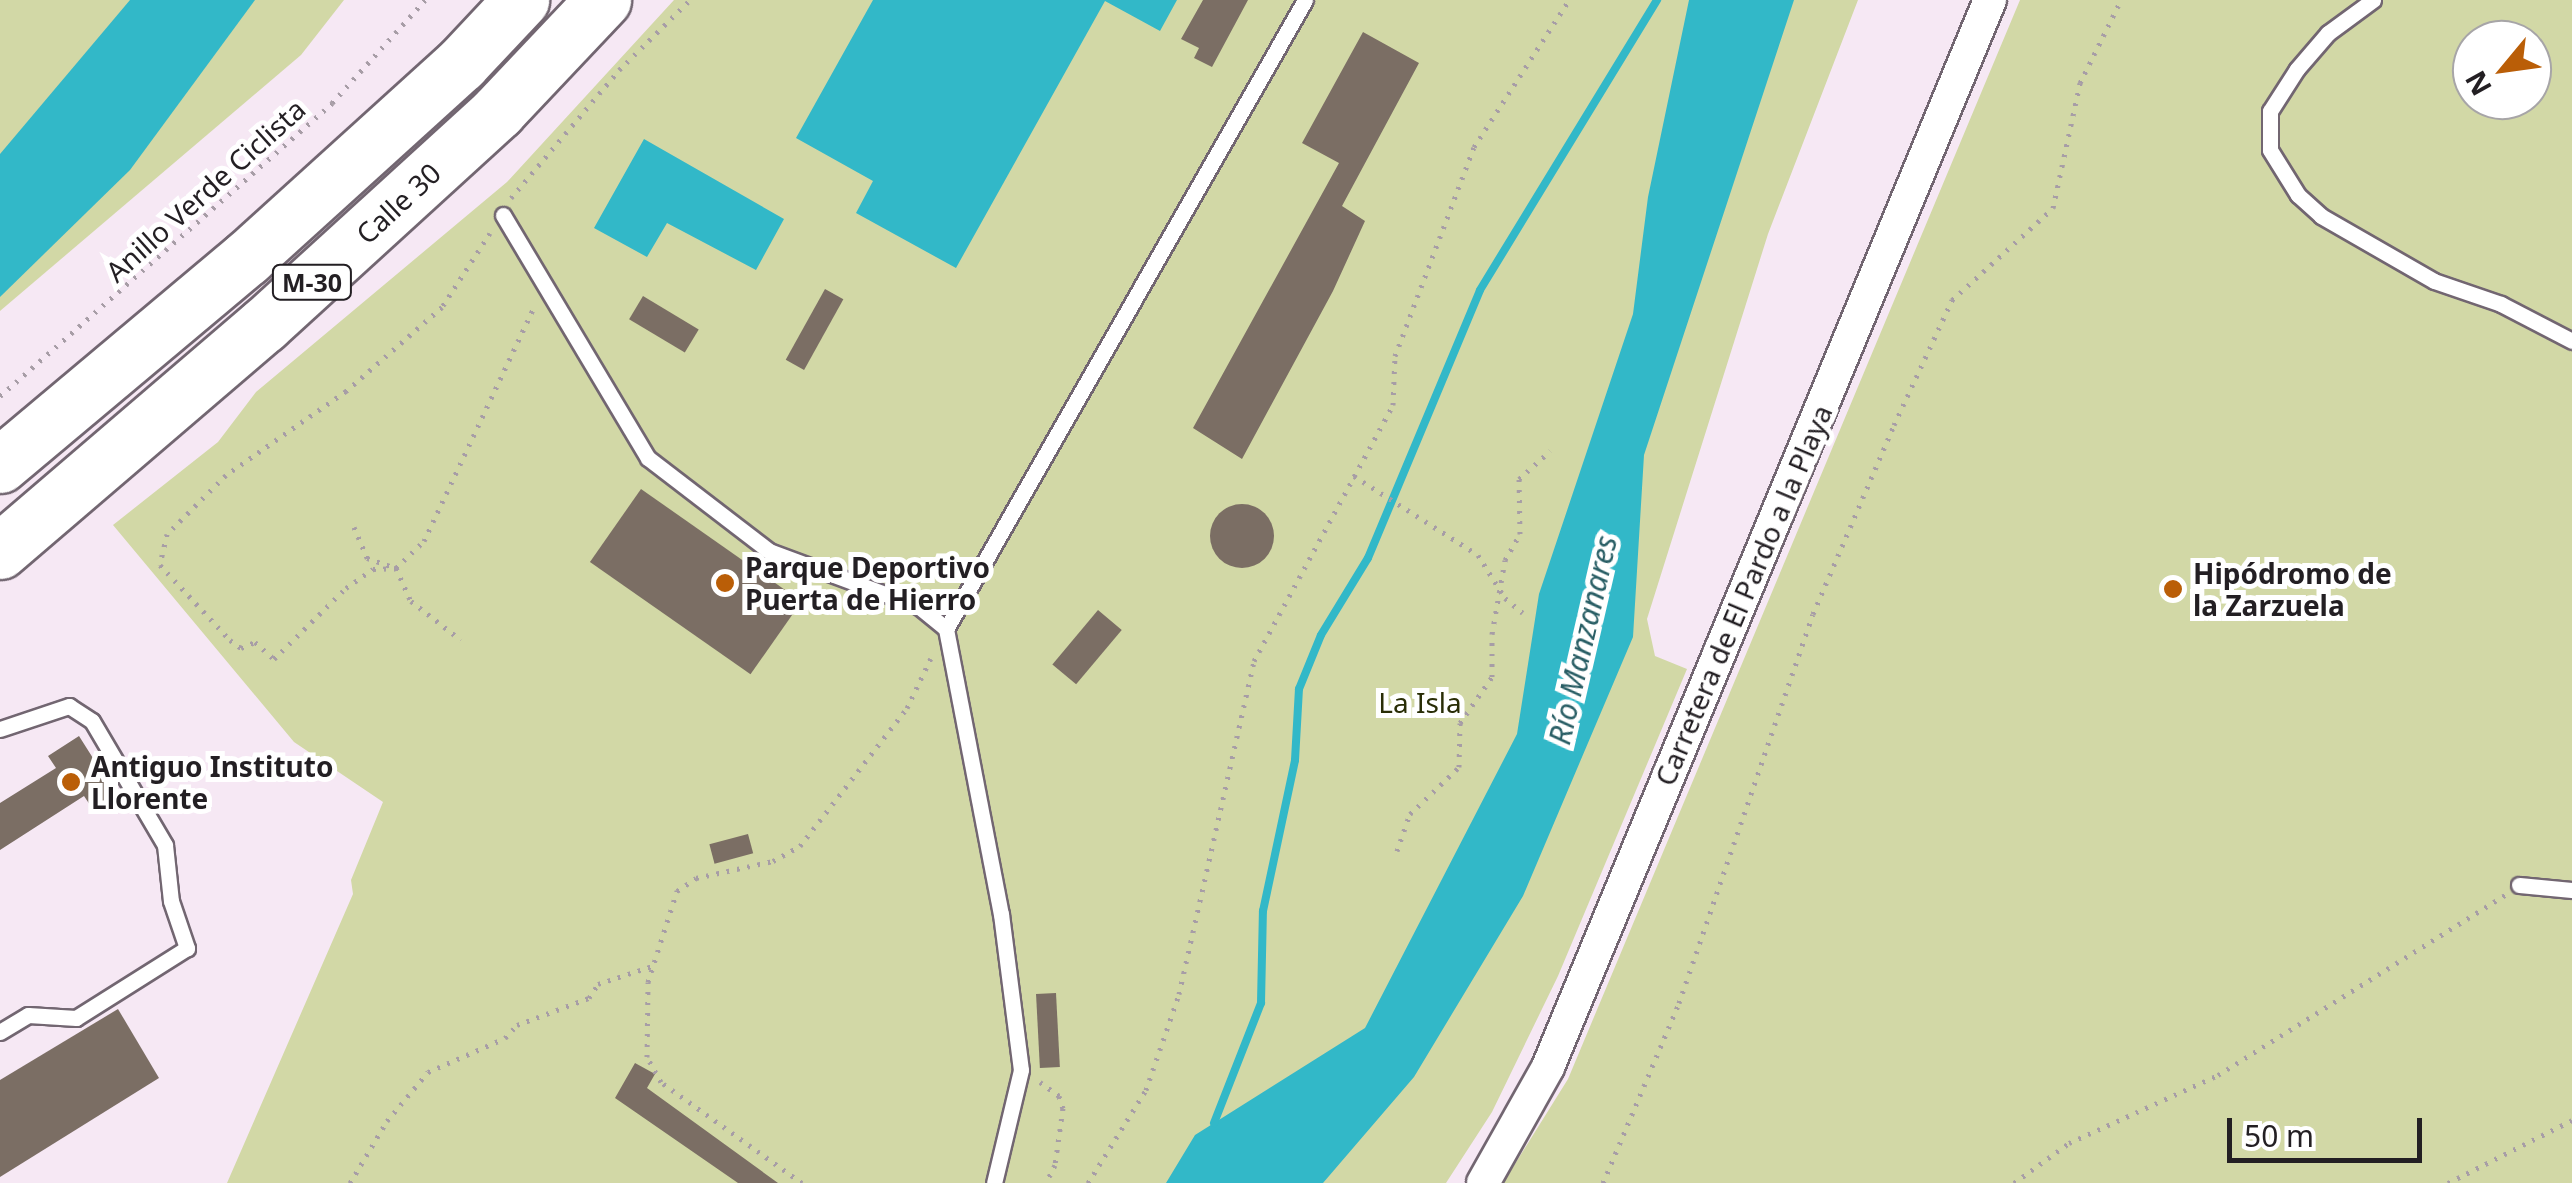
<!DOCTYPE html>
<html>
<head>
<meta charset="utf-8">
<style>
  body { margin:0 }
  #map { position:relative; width:2572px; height:1183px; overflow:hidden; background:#f6e8f4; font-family:"Noto Sans",sans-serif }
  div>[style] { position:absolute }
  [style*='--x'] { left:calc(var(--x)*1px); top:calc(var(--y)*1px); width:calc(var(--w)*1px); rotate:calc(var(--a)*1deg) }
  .green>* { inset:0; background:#d2d8a6 }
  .water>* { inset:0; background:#32b8c8 }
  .stream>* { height:8px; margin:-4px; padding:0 4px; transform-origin:4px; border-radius:4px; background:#32b8c8 }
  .building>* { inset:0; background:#7b6e64; transform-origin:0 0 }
  .round { border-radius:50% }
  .path>* { height:5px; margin-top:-2.5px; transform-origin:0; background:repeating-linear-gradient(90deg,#a79da6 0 2.5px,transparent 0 10.5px) }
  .roads { filter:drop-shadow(2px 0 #726671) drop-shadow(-2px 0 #726671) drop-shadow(0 2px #726671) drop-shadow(0 -2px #726671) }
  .lane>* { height:15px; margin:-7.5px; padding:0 7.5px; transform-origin:7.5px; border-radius:7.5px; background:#fff }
  .street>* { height:32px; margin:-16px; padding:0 16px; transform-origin:16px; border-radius:16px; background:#fff }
  .highway>* { height:55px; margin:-27.5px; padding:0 27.5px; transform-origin:27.5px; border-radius:27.5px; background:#fff }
  .dots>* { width:28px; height:28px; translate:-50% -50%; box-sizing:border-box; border:5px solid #fff; border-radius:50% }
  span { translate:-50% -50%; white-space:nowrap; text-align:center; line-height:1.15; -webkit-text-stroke:10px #fff; paint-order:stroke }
  .shield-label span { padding:2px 8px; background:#fff; border:2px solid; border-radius:8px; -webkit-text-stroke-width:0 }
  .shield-label { font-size:25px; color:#231f23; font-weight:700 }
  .street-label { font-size:28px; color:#231f23 }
  .poi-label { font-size:28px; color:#231f23; font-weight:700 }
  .left { translate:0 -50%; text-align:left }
  .park-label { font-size:28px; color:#292d06 }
  .water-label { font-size:30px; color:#295e65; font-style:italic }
  .north { position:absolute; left:2452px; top:20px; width:100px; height:100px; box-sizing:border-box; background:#fff; border:2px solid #a7a5a7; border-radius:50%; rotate:241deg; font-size:28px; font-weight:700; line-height:40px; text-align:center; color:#231f23 }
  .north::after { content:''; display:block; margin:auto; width:35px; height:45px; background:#ba5e07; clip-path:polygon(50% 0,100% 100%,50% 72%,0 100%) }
  .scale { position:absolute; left:2227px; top:1118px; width:195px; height:45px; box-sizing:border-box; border:5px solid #231f23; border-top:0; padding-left:12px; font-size:30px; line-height:35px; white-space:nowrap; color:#231f23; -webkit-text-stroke:8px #fff; paint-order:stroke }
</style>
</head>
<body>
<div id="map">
  <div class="green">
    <i style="clip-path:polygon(0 0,344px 0,301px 55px,0 311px)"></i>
    <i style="clip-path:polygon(674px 0,1858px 0,1768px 234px,1647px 619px,1655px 656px,1687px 669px,1558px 976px,1492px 1112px,1446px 1183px,227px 1183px,353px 894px,351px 880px,383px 802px,294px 742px,113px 525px,218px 442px,256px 392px,507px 182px)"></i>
    <i style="clip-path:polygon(evenodd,2020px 0,2572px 0,2572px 1183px,1503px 1183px,1568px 1079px,2020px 0,2472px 40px,2532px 40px,2532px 100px,2472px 100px,2472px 40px)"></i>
  </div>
  <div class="water">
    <i style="clip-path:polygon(130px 0,255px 0,130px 170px,0 297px,0 154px)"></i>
    <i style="clip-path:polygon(873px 0,1177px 0,1160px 31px,1105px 1px,956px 268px,856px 213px,873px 181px,796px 138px)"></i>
    <i style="clip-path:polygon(1689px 0,1794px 0,1644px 455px,1633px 637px,1523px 896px,1414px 1077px,1323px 1183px,1166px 1183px,1195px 1135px,1365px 1028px,1517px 734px,1539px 594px,1633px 314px,1648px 197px)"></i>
    <i style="clip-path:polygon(644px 139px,784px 219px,756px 270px,667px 223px,647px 257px,594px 228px)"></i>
  </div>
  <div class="stream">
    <i style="--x:1214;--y:1123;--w:129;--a:-68.6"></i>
    <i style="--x:1261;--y:1003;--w:92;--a:-88.8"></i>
    <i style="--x:1263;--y:911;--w:154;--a:-78"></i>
    <i style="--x:1295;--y:760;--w:71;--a:-86.8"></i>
    <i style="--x:1299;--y:689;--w:58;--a:-67.8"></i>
    <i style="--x:1321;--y:635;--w:90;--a:-58.6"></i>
    <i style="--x:1368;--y:558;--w:290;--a:-67.3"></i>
    <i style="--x:1480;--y:290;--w:340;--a:-58.6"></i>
  </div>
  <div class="building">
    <i style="clip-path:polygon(1203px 0,1248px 0,1212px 67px,1194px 58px,1199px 48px,1181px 39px)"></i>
    <i style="clip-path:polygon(1363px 32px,1419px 63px,1342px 206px,1365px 221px,1333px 291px,1242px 459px,1193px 428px,1339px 163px,1302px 143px)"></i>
    <i style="left:825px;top:289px;width:21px;height:81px;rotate:29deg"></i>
    <i style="left:643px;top:296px;width:65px;height:27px;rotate:31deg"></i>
    <i style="left:641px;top:489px;width:196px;height:89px;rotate:35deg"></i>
    <i class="round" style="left:1210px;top:504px;width:64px;height:64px"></i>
    <i style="left:1098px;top:610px;width:31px;height:71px;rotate:40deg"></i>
    <i style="clip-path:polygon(79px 736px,117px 796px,94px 811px,84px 796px,0 850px,0 803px,56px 768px,48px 756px)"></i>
    <i style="left:748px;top:834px;width:20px;height:40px;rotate:75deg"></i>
    <i style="left:1056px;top:993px;width:74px;height:20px;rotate:87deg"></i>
    <i style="clip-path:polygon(118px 1009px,159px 1078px,0 1177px,0 1080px)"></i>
    <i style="clip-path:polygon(635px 1063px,655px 1074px,647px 1088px,778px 1183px,738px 1183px,615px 1098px)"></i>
  </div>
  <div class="path">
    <i style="--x:511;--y:198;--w:167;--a:-49.8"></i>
    <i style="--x:619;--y:70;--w:100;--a:-44.6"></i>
    <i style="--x:490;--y:233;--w:88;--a:123"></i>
    <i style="--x:442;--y:307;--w:128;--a:138.8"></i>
    <i style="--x:346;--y:391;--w:146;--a:145"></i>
    <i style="--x:226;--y:475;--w:83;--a:135"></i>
    <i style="--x:167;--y:534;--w:32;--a:103"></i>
    <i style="--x:160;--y:565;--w:103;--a:47"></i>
    <i style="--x:230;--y:640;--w:14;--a:36"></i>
    <i style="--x:241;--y:648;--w:15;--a:-23"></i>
    <i style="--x:255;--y:642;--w:25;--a:42"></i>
    <i style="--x:274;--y:659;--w:101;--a:-44.6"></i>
    <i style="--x:346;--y:588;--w:33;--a:-35"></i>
    <i style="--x:373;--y:569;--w:23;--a:-2"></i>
    <i style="--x:396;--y:568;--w:39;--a:-44"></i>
    <i style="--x:424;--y:541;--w:261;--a:-64.8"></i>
    <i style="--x:0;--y:396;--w:443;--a:-41.4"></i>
    <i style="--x:332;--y:103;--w:139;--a:-47.9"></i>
    <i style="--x:1354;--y:476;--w:147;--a:32.5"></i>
    <i style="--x:1478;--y:555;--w:51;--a:57.9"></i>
    <i style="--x:1505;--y:598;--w:23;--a:40"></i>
    <i style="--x:354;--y:527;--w:34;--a:67"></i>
    <i style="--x:367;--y:558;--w:31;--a:19"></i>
    <i style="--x:396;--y:568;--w:36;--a:66"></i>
    <i style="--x:411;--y:601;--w:63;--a:38"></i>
    <i style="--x:1397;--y:851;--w:39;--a:-71"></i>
    <i style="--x:1410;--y:814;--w:68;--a:-43.8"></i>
    <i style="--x:1459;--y:767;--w:44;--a:-88.7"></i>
    <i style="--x:1460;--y:723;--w:56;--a:-55.2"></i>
    <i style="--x:1492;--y:677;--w:43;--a:-90"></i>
    <i style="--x:1492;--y:634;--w:75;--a:-80"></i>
    <i style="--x:1505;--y:560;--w:30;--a:-60"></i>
    <i style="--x:1520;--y:534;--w:55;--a:-91"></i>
    <i style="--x:1519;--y:479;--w:42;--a:-42.1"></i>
    <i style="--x:1040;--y:1082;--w:24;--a:36"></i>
    <i style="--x:1059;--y:1096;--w:13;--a:72"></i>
    <i style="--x:1063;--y:1108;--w:58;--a:98"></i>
    <i style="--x:1055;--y:1165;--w:20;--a:117"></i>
    <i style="--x:350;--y:1183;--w:72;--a:-59.2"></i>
    <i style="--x:387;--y:1121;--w:64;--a:-50.1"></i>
    <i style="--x:428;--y:1072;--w:84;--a:-23.8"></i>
    <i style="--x:505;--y:1038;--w:18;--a:-47"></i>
    <i style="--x:517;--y:1025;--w:77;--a:-20.6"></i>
    <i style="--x:589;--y:998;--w:17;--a:-57"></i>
    <i style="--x:598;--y:984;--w:60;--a:-18.4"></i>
    <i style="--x:802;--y:1183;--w:173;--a:-144.4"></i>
    <i style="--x:661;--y:1082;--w:29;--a:-119"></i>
    <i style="--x:647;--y:1057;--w:75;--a:-89.2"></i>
    <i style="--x:648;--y:982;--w:96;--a:-72.3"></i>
    <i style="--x:677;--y:891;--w:23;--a:-34"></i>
    <i style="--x:696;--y:878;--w:79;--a:-12.4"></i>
    <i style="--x:773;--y:861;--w:31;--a:-29"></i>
    <i style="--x:800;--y:846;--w:175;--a:-52.2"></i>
    <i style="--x:907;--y:708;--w:55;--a:-64.4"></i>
    <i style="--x:1088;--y:1183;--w:110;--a:-58.1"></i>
    <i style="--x:1146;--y:1090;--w:102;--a:-71"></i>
    <i style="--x:1179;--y:994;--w:341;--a:-77.3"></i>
    <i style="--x:1254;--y:661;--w:291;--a:-61.5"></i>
    <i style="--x:1393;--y:405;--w:49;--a:-87.7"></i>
    <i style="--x:1395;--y:356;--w:223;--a:-69.3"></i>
    <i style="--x:1474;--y:147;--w:175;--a:-57.1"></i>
    <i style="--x:1603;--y:1183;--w:195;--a:-67.1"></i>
    <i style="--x:1679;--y:1003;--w:411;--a:-71"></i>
    <i style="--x:1813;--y:614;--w:206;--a:-66.8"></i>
    <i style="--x:1894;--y:425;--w:138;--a:-65.1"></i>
    <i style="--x:1952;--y:300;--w:137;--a:-42.3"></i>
    <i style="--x:2053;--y:208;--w:128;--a:-77.8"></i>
    <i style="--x:2080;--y:83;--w:93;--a:-63.7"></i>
    <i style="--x:2014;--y:1183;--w:68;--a:-36"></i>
    <i style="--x:2069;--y:1143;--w:164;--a:-24.5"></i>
    <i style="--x:2218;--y:1075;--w:340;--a:-32.1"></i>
    <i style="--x:2448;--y:1183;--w:139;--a:-26.9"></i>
  </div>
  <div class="roads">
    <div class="lane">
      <i style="--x:2373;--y:0;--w:56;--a:143.7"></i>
      <i style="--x:2328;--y:33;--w:48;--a:130.7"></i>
      <i style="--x:2297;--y:69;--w:50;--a:122.7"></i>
      <i style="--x:2270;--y:111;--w:39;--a:90"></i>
      <i style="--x:2270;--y:150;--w:53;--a:58.1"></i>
      <i style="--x:2298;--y:195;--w:31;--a:42"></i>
      <i style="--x:2321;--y:216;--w:130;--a:29.9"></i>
      <i style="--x:2434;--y:281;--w:71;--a:18.9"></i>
      <i style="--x:2501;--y:304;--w:80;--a:27.5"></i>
      <i style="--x:503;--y:215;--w:283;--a:59.2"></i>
      <i style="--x:648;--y:458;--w:153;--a:37.5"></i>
      <i style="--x:769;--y:551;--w:159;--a:20.3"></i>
      <i style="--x:918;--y:606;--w:36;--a:39"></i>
      <i style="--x:946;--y:629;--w:724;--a:-60.28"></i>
      <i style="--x:946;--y:629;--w:290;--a:79.1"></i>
      <i style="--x:1001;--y:914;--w:157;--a:82.7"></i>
      <i style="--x:1021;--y:1070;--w:116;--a:103.4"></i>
      <i style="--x:0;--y:729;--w:73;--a:-18.4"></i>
      <i style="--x:69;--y:706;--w:27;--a:33"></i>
      <i style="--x:92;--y:721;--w:144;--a:59.5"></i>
      <i style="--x:165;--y:845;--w:56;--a:83.9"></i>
      <i style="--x:171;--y:901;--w:50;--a:71.2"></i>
      <i style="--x:187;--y:948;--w:131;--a:147.8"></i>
      <i style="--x:76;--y:1018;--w:48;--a:-176.4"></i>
      <i style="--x:28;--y:1015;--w:33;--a:149"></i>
      <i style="--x:2519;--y:885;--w:53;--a:5.4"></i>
    </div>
    <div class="street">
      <i style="--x:1483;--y:1183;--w:133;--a:-60.7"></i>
      <i style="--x:1548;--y:1067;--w:1155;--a:-67.5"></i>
    </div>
    <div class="highway">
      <i style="--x:0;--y:465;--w:322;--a:-40"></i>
      <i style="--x:247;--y:258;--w:289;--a:-42.2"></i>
      <i style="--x:461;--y:64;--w:88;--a:-46.8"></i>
      <i style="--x:0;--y:551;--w:348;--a:-40.6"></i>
      <i style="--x:264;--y:325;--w:317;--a:-42.4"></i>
      <i style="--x:498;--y:111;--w:153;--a:-46.6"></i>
    </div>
  </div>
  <div class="dots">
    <i style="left:725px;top:583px;background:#ba5e07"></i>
    <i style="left:2173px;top:589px;background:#ba5e07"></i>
    <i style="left:71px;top:782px;background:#ba5e07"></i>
  </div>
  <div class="shield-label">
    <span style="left:312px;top:282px">M-30</span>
  </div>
  <div class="street-label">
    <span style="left:205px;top:190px;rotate:-42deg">Anillo Verde Ciclista</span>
    <span style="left:398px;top:203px;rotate:-43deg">Calle 30</span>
    <span style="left:1743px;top:595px;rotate:-67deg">Carretera de El Pardo a la Playa</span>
  </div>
  <div class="poi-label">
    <span class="left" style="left:745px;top:583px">Parque Deportivo<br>Puerta de Hierro</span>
    <span class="left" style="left:2193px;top:589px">Hipódromo de<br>la Zarzuela</span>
    <span class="left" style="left:91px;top:782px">Antiguo Instituto<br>Llorente</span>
  </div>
  <div class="park-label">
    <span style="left:1420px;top:702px">La Isla</span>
  </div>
  <div class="water-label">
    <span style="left:1583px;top:640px;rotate:-77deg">Río Manzanares</span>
  </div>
  <div class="north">N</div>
  <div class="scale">50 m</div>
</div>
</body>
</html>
